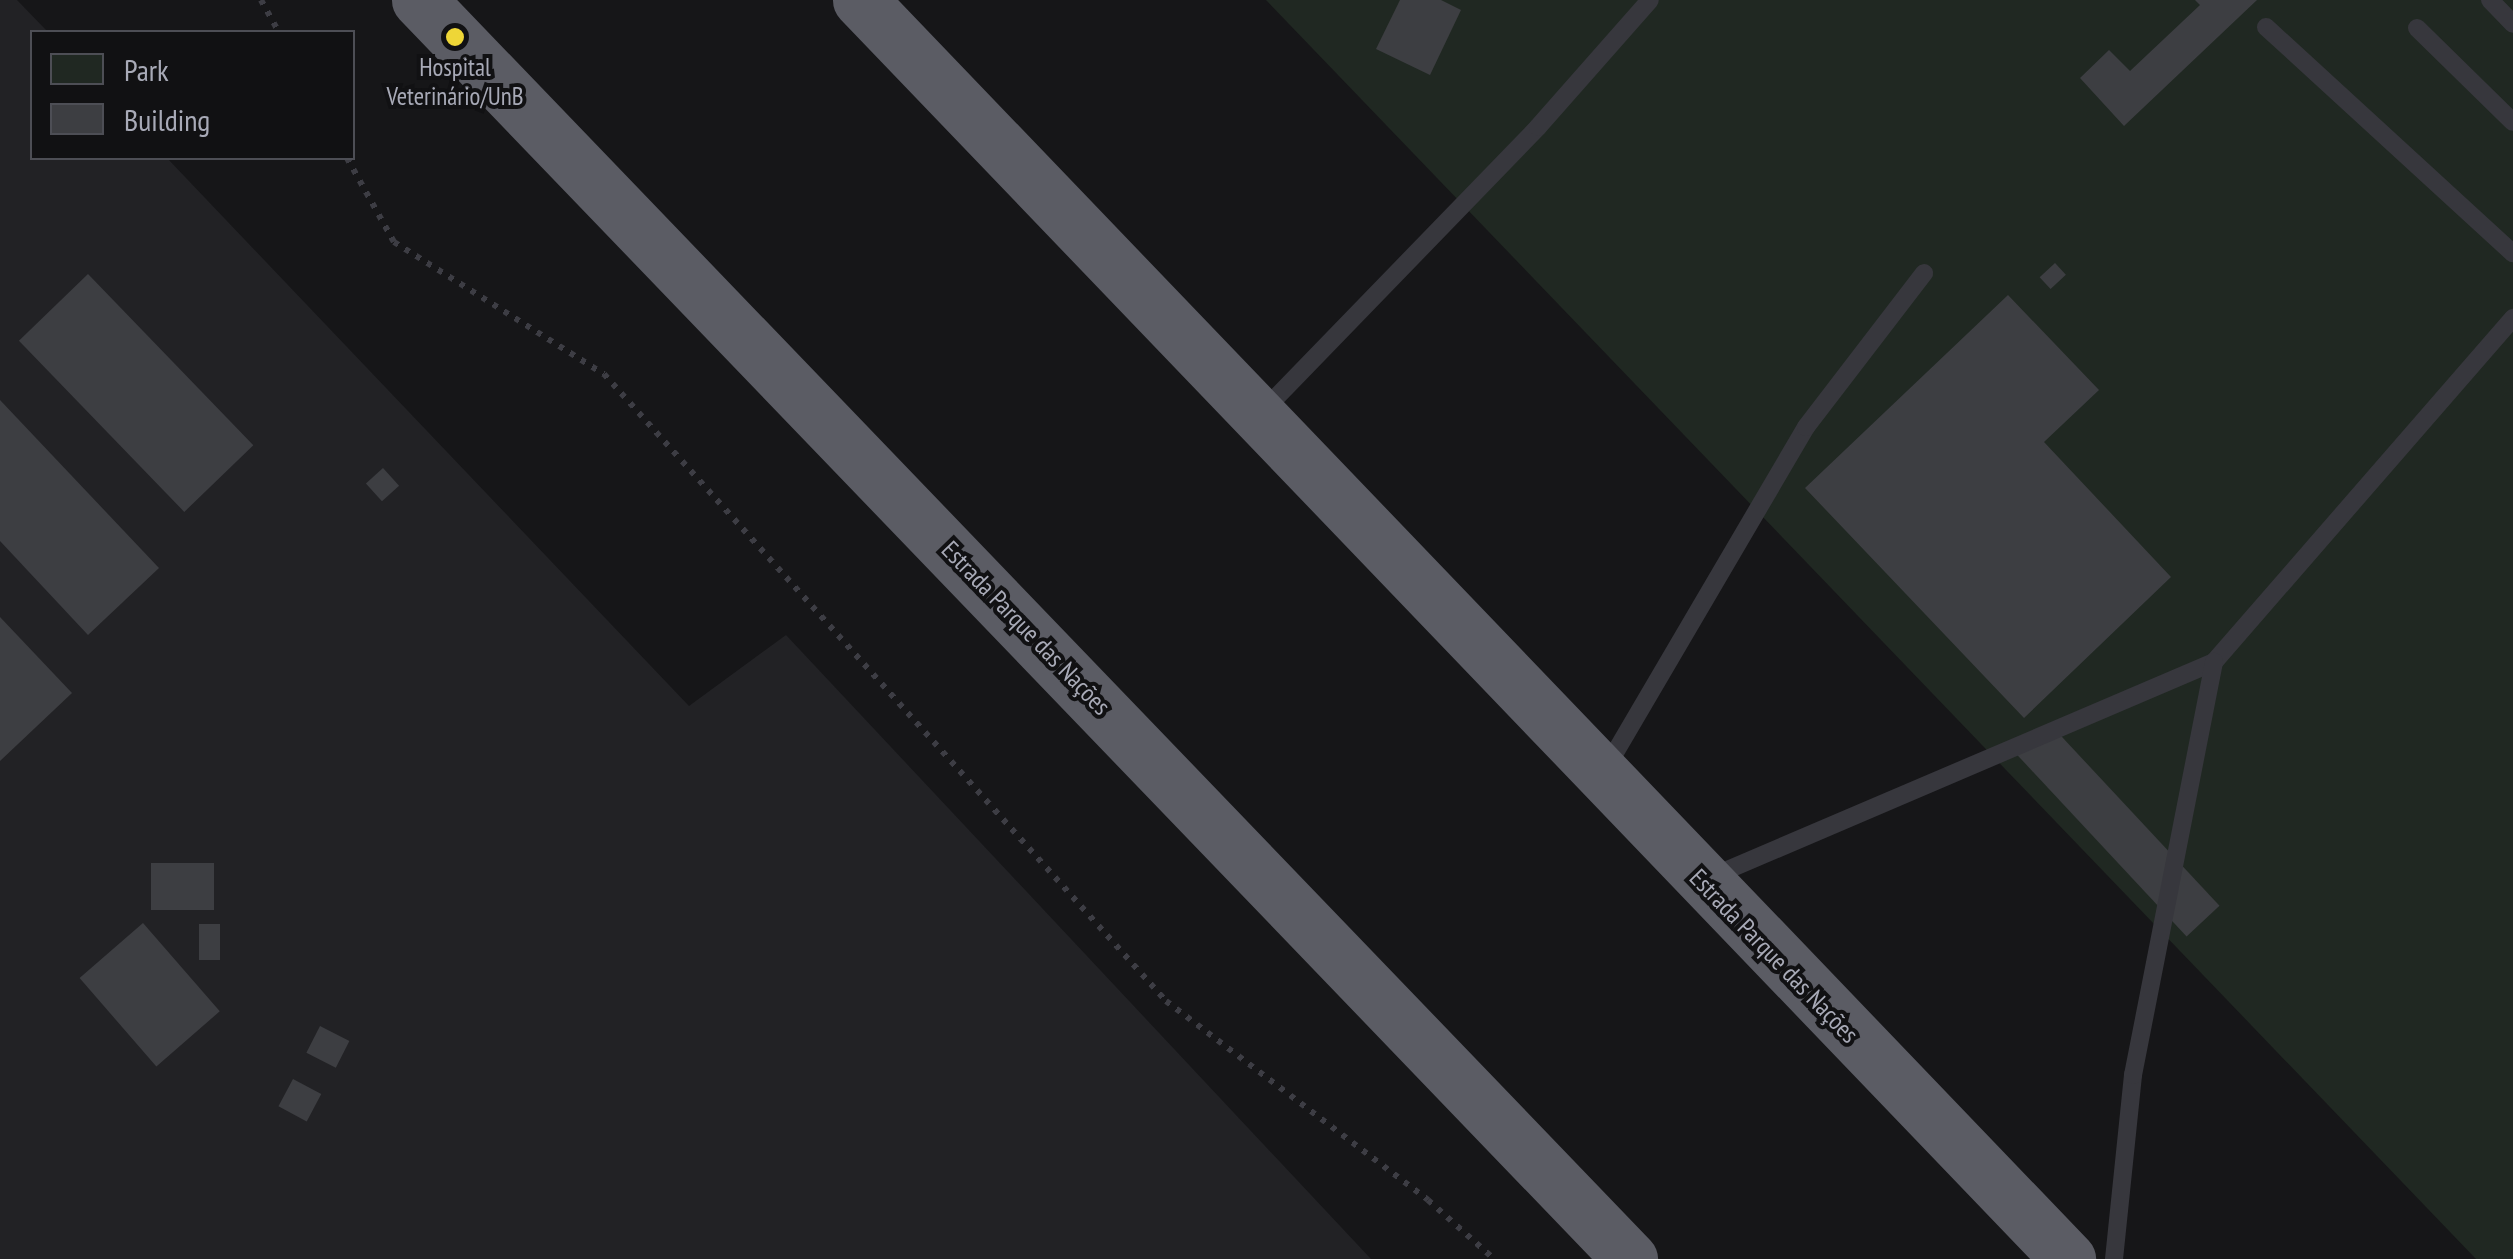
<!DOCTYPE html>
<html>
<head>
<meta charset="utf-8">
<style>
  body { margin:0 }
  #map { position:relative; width:2513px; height:1259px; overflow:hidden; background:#161618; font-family:"PT Sans Narrow",sans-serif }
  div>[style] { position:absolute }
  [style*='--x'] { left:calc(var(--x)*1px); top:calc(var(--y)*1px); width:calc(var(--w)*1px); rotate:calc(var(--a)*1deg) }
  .built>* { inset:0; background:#222225 }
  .green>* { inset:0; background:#202822 }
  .building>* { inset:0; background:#3d3e42; transform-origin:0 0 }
  .path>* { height:6px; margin-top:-3px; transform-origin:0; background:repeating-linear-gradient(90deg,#3d3d44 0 5px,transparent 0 13px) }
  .service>* { height:18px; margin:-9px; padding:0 9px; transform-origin:9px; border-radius:9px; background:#37373d }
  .trunk>* { height:55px; margin:-27.5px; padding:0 27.5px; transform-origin:27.5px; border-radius:27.5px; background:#5b5c64 }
  .dots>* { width:28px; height:28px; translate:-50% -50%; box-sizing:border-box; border:5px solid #111113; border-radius:50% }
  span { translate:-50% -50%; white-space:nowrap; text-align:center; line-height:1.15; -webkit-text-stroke:8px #111113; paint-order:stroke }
  .poi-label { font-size:25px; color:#a8aab7 }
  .street-label { font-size:25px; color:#a8aab7 }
  .legend { position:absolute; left:30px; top:30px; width:325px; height:130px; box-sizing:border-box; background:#111113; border:2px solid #4d4e55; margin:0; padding:12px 18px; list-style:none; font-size:30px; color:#a8aab7 }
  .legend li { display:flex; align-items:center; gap:20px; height:50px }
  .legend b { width:50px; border:2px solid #4d4e55 }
</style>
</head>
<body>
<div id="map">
  <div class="built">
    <i style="clip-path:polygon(0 0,17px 0,48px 32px,32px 32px,32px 158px,167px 158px,689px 706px,786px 635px,1371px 1259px,0 1259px)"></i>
  </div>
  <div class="green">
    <i style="clip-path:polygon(1266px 0,2513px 0,2513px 1259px,2476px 1259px)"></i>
  </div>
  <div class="building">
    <i style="clip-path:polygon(1400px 0,1441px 0,1461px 10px,1430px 75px,1376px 49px)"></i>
    <i style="clip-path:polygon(2195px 0,2257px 0,2124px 126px,2080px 78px,2109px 50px,2130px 71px,2200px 5px)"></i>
    <i style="left:2055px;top:263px;width:16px;height:21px;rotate:47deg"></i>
    <i style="left:88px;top:274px;width:238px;height:96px;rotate:46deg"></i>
    <i style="clip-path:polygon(2008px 295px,2099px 390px,2044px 442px,2171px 577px,2024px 718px,1805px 488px)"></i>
    <i style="clip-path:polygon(0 400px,159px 568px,88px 635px,0 541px)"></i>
    <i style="left:383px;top:468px;width:24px;height:23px;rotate:48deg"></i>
    <i style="clip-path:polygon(0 617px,72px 693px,0 761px)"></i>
    <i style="left:2049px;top:723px;width:250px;height:45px;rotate:47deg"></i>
    <i style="left:151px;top:863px;width:63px;height:47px"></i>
    <i style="left:143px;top:923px;width:117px;height:84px;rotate:49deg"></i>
    <i style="left:199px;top:924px;width:21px;height:36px"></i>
    <i style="left:320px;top:1026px;width:33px;height:30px;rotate:27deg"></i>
    <i style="left:293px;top:1079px;width:32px;height:31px;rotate:28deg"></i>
  </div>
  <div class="path">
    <i style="--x:261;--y:0;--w:37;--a:61"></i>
    <i style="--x:347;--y:158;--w:96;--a:60.8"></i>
    <i style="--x:394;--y:242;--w:248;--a:32.2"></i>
    <i style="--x:604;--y:374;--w:842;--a:48.13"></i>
    <i style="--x:1166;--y:1001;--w:329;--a:37.2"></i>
    <i style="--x:1428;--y:1200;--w:89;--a:41.8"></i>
  </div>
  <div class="service">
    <i style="--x:2490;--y:0;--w:33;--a:46"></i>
    <i style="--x:2266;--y:27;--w:335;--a:42.5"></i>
    <i style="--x:2417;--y:28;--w:134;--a:44.4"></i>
    <i style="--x:1263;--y:411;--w:395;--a:-45.9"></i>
    <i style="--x:1538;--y:127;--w:169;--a:-48.6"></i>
    <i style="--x:1606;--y:768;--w:395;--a:-59.6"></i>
    <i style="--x:1806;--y:427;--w:194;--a:-52.5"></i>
    <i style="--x:1711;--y:877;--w:547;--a:-23.14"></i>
    <i style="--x:2214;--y:662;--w:456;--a:-49"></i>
    <i style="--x:2114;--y:1259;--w:185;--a:-84.1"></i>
    <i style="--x:2133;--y:1075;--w:421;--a:-78.9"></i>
  </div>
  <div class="trunk">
    <i style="--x:419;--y:0;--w:1747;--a:46.11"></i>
    <i style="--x:860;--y:0;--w:1745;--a:46.18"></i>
  </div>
  <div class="dots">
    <i style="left:455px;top:37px;background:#eed637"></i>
  </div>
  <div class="poi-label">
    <span style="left:455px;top:82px">Hospital<br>Veterinário/UnB</span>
  </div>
  <div class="street-label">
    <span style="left:1026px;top:628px;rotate:46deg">Estrada Parque das Nações</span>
    <span style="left:1774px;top:956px;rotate:46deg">Estrada Parque das Nações</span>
  </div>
  <ul class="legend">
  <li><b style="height:28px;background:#202822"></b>Park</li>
  <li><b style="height:28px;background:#3d3e42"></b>Building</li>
  </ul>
</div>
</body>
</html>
